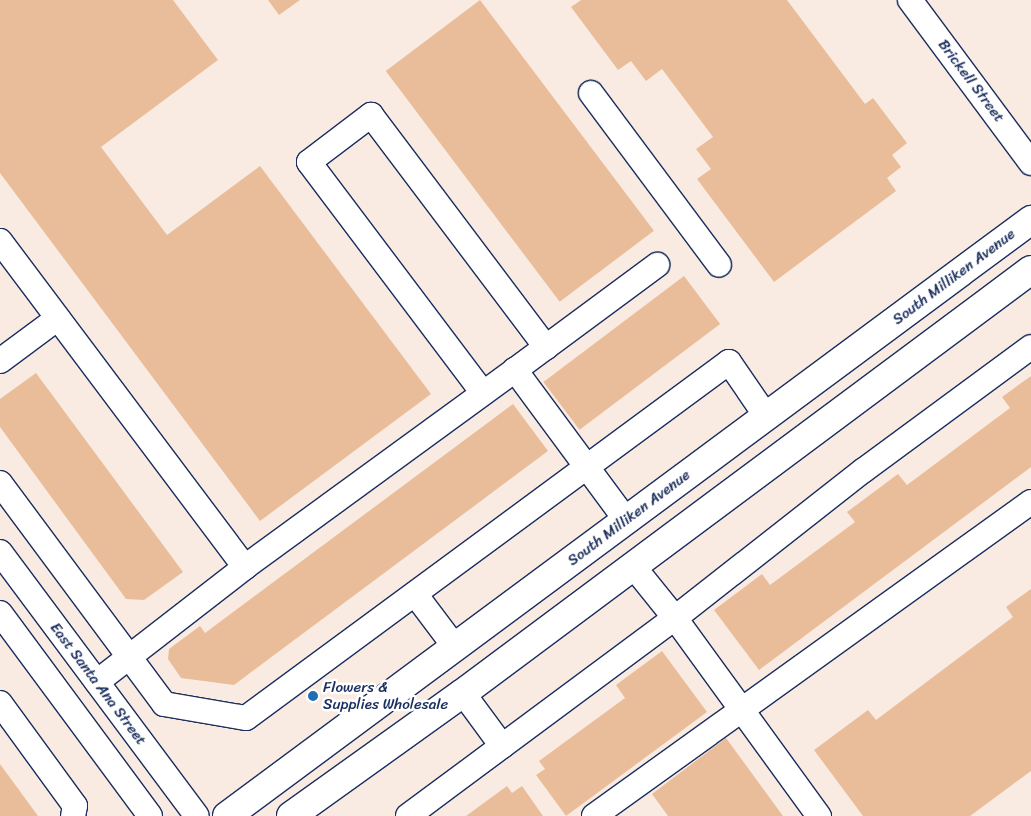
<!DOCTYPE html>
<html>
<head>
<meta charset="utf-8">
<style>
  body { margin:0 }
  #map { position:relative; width:1031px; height:816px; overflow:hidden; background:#fff; font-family:Sriracha,sans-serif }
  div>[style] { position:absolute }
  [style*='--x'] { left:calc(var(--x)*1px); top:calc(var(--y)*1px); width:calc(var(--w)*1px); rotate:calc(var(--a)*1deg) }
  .built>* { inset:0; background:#f9ebe1; transform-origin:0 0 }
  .building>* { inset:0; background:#eabd9a; transform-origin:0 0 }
  .roads { filter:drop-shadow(1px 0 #1b2f5e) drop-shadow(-1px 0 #1b2f5e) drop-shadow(0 1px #1b2f5e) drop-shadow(0 -1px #1b2f5e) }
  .minor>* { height:24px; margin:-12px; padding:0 12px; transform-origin:12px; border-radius:12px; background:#fff }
  .major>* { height:28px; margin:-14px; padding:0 14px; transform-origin:14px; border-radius:14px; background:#fff }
  .dots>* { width:14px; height:14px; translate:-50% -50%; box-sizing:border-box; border:2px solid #fff; border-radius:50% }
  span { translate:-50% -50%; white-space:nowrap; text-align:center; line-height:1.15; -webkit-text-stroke:5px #fff; paint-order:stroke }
  .street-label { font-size:15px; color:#1b2f5e }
  .poi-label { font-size:15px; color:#1b2f5e }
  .left { translate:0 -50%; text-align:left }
</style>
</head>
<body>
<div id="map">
  <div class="built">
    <i style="left:0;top:0;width:1031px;height:816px"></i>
  </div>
  <div class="building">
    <i style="clip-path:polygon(0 0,173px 0,218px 60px,101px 147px,167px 235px,260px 166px,431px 394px,260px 521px,0 173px)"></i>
    <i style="clip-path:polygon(268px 0,300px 0,279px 15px)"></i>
    <i style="left:480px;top:0;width:289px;height:118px;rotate:53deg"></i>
    <i style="clip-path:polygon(581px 0,787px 0,865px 104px,873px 98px,907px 143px,892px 155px,901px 167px,887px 178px,896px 191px,774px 282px,697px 179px,711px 169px,696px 149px,713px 137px,662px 69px,646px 81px,631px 61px,618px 70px,571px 7px)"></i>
    <i style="left:684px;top:276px;width:60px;height:176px;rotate:53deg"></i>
    <i style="clip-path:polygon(36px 373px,183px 572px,144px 600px,126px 599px,0 427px,0 399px)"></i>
    <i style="clip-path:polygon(1031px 376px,1031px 467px,759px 670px,714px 610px,762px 574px,770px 585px,855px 522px,847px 512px,898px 474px,907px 485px,1010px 408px,1002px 397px)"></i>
    <i style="clip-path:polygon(513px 404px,548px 451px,234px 685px,181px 678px,168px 659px,169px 649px,200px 626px,205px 633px)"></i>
    <i style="clip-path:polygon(1031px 589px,1031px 771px,970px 816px,863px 816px,814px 750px,868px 710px,876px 720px,1013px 617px,1006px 607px)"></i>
    <i style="clip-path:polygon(662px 651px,707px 712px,566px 816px,536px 775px,545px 769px,539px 761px,625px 698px,616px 685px)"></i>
    <i style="clip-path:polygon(726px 738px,783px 816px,668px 816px,652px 794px)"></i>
    <i style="clip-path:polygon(0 764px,38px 816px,0 816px)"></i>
    <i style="clip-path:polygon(507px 786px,512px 793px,522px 786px,543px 816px,466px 816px)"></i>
  </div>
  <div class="roads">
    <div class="minor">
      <i style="--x:910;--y:0;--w:203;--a:53.4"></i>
      <i style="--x:591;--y:93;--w:214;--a:53.3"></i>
      <i style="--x:0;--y:241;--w:408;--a:53.1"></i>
      <i style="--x:0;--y:361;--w:72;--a:-36.6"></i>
      <i style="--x:483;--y:393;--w:289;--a:-127"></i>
      <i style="--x:309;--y:162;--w:78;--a:-37.2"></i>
      <i style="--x:371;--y:115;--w:291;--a:53"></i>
      <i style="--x:0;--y:483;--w:275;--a:53.4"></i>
      <i style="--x:164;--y:704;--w:83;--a:9.7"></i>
      <i style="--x:246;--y:718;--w:600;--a:-36.39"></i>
      <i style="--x:729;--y:362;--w:65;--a:55.6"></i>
      <i style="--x:626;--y:520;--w:187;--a:-126.5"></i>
      <i style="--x:515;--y:370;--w:177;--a:-36.5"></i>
      <i style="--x:0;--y:552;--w:329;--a:53.3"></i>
      <i style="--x:633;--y:566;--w:67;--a:51.1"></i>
      <i style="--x:675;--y:618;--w:240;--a:-38.1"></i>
      <i style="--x:864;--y:470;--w:207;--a:-36.4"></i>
      <i style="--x:415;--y:594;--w:66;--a:53"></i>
      <i style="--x:0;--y:613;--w:252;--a:53.5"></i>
      <i style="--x:97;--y:682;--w:187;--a:-37.8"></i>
      <i style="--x:245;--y:567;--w:334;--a:-36.1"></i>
      <i style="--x:463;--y:693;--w:66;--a:53.7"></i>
      <i style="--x:0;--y:703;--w:127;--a:53.9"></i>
      <i style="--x:75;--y:806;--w:10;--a:101"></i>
      <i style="--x:408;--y:816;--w:332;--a:-36.6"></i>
      <i style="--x:675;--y:618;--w:245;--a:54"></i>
      <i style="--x:594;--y:816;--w:538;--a:-35.7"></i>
    </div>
    <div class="major">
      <i style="--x:227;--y:816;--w:1001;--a:-36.55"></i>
      <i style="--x:291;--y:816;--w:211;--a:-35.6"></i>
      <i style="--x:463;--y:693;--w:708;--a:-36.68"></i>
    </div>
  </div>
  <div class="dots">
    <i style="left:313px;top:696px;background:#1f6fb2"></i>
  </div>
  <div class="street-label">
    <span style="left:971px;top:81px;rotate:53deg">Brickell Street</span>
    <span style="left:954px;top:277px;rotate:-37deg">South Milliken Avenue</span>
    <span style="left:629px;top:518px;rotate:-37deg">South Milliken Avenue</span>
    <span style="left:98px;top:684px;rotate:53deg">East Santa Ana Street</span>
  </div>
  <div class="poi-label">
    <span class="left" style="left:323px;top:696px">Flowers &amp;<br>Supplies Wholesale</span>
  </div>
</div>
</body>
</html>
